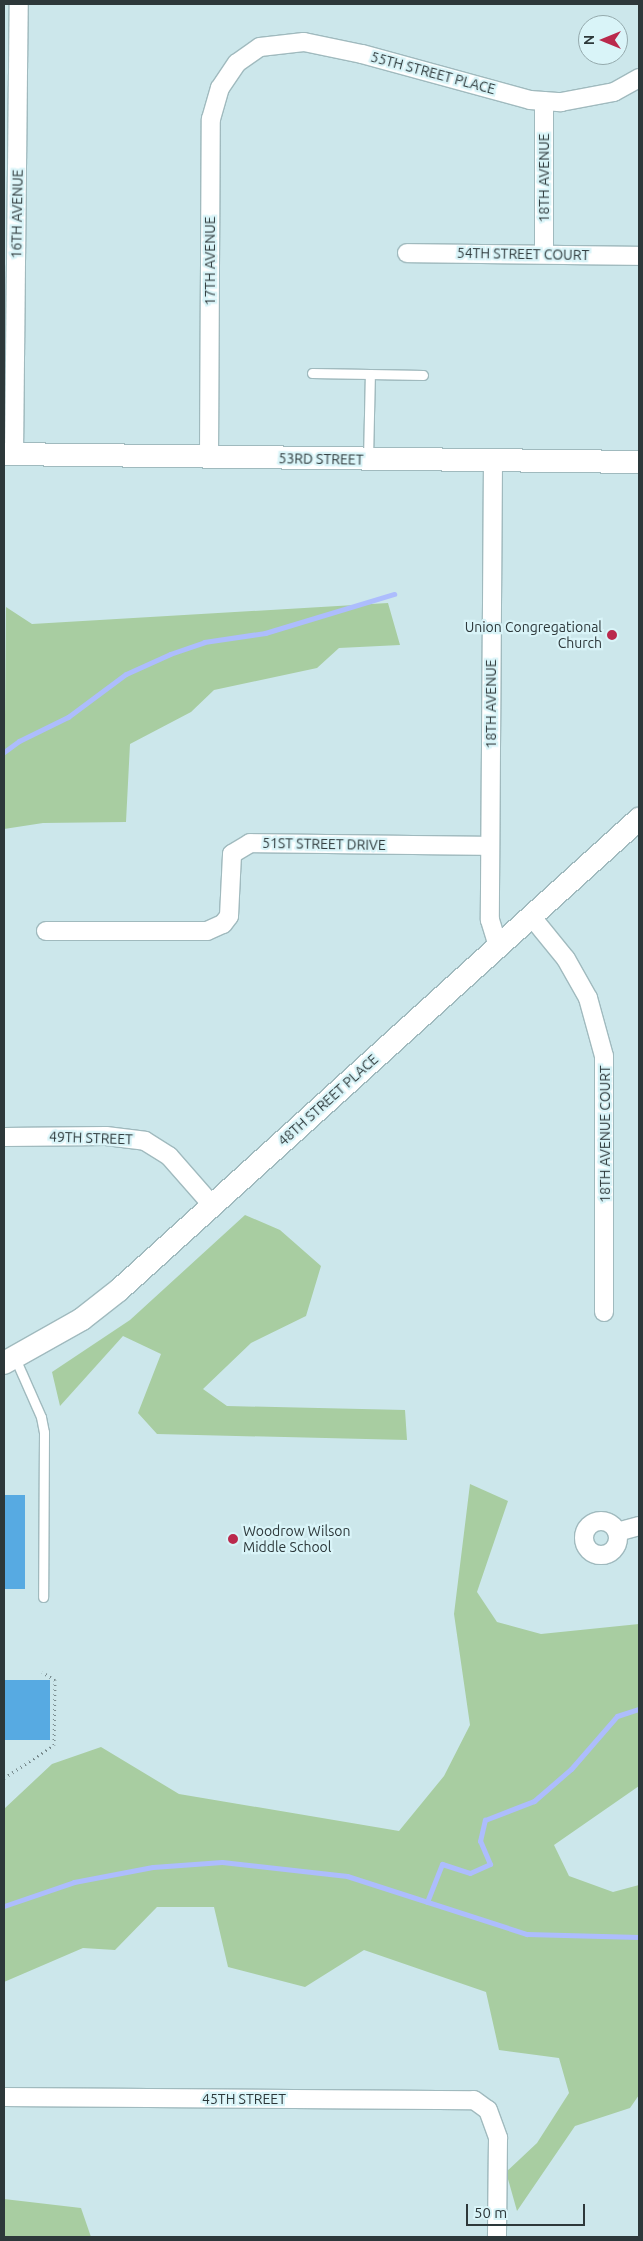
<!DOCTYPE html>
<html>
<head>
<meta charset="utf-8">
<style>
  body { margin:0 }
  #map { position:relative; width:643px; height:2241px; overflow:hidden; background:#cce7eb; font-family:Ubuntu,sans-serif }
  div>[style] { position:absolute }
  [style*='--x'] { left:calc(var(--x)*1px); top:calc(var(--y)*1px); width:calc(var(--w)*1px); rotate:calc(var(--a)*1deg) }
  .green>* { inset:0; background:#a8cda1 }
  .stream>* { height:5px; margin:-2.5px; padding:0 2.5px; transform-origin:2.5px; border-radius:2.5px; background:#adbdfd }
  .building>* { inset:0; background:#57aae2; transform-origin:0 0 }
  .path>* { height:3px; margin-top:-1.5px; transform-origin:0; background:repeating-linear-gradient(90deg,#798c8f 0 1px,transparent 0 5px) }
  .roads { filter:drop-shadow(1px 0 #a0babe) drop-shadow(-1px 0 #a0babe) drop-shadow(0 1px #a0babe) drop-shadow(0 -1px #a0babe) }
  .service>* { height:9px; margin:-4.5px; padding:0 4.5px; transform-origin:4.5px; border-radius:4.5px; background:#fff }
  .minor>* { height:18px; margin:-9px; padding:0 9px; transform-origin:9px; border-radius:9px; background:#fff }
  .minor>.ring { margin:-9px; padding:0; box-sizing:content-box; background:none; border:18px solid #fff; border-radius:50% }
  .tertiary>* { height:22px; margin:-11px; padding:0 11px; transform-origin:11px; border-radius:11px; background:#fff }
  .dots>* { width:14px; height:14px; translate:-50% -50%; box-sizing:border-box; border:2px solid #d9f4f8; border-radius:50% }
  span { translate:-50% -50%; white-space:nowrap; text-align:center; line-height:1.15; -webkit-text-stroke:4.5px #d9f4f8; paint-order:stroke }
  .street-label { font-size:14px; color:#2d383a }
  .poi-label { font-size:14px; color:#2d383a }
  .right { translate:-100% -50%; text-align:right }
  .left { translate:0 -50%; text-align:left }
  .frame { position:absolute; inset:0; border:5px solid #2d383a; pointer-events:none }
  .north { position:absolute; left:578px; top:15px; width:50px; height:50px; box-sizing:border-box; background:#d9f4f8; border:1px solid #94a9ac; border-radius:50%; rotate:270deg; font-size:14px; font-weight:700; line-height:20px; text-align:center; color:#2d383a }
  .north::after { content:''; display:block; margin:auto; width:18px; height:22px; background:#ba294c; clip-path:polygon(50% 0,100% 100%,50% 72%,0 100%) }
  .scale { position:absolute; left:466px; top:2204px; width:119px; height:22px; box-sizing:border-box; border:2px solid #2d383a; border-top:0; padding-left:6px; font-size:15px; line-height:18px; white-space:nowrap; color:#2d383a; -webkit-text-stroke:4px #d9f4f8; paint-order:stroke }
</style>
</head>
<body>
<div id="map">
  <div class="green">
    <i style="clip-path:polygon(388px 603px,400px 645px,339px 648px,317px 668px,214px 690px,191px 712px,130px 744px,126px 822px,43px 823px,4px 829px,6px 607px,32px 624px)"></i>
    <i style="clip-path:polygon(245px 1215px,280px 1230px,321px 1266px,306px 1316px,251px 1343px,203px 1389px,227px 1406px,405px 1410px,407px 1440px,157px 1434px,138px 1413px,161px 1354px,123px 1336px,60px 1406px,52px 1372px,130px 1320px)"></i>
    <i style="clip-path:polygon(470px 1484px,508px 1501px,477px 1592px,497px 1622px,541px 1634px,639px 1624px,639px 1786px,554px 1845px,569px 1876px,613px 1892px,639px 1885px,639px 2095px,630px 2108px,575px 2126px,517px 2211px,506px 2172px,537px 2143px,569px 2093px,559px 2058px,499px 2050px,486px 1992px,364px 1950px,305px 1987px,228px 1967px,214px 1907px,157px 1907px,115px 1950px,83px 1948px,4px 1982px,4px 1809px,52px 1764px,101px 1747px,179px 1794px,399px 1831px,444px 1776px,470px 1725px,454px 1614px)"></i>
    <i style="clip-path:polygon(4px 2199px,81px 2208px,91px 2237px,4px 2237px)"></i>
  </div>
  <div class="stream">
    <i style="--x:4;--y:752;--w:19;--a:-36"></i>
    <i style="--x:19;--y:741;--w:55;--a:-26.1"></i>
    <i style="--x:68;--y:717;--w:72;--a:-36.6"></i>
    <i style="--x:126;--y:674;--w:48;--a:-24.4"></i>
    <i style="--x:170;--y:654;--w:36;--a:-19"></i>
    <i style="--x:204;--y:642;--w:62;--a:-8.4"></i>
    <i style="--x:265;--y:633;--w:135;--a:-16.8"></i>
    <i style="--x:427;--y:1902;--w:41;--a:-68.5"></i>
    <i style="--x:442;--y:1864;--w:29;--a:18"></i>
    <i style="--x:470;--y:1873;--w:22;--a:-24"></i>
    <i style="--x:490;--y:1864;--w:25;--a:-113"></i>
    <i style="--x:480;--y:1841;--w:22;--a:-77"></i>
    <i style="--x:485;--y:1820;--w:53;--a:-21.2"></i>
    <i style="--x:534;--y:1801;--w:49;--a:-40.9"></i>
    <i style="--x:571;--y:1769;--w:70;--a:-49"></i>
    <i style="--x:617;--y:1716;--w:23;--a:-18"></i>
    <i style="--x:4;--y:1906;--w:74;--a:-18.9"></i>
    <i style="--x:74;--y:1882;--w:80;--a:-10.8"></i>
    <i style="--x:153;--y:1867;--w:69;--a:-4.1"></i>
    <i style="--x:222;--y:1862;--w:126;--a:6.4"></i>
    <i style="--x:347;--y:1876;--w:189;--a:17.9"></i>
    <i style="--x:527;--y:1934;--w:112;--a:1.5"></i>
  </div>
  <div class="building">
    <i style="left:4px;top:1495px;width:21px;height:94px"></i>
    <i style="left:4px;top:1680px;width:46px;height:60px"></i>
  </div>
  <div class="path">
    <i style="--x:4;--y:1778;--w:60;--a:-33.4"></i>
    <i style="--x:54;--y:1745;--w:65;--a:-89.1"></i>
    <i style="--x:55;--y:1680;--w:15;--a:-148"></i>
  </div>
  <div class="roads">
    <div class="service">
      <i style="--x:312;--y:373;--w:58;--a:1"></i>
      <i style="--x:368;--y:459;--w:85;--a:-88.7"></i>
      <i style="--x:370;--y:374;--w:53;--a:1.1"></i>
      <i style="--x:15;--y:1358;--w:64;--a:66.2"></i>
      <i style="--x:41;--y:1417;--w:15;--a:79"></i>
      <i style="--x:44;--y:1432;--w:165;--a:90.3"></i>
    </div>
    <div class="minor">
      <i style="--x:407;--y:253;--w:232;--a:0.7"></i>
      <i style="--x:544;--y:254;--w:153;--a:-90"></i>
      <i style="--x:14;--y:454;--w:450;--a:-89.4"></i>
      <i style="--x:209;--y:457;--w:338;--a:-89.7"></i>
      <i style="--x:211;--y:119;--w:32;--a:-74"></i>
      <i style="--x:220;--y:88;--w:30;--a:-56"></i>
      <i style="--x:237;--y:63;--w:28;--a:-35"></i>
      <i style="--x:260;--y:47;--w:44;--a:-6.5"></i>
      <i style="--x:304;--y:42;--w:59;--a:11.7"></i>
      <i style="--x:362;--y:54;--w:174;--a:15.3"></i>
      <i style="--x:530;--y:100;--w:31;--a:4"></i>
      <i style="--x:561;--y:102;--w:54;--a:-10.7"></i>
      <i style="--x:614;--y:92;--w:29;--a:-29"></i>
      <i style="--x:493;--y:461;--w:459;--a:90.4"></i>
      <i style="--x:490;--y:920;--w:28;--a:73"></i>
      <i style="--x:531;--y:916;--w:55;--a:50.9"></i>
      <i style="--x:566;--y:959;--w:45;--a:60.6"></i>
      <i style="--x:588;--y:998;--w:60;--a:74.6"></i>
      <i style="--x:604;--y:1056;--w:256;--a:90"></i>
      <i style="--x:46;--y:931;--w:161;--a:0"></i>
      <i style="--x:207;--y:931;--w:17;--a:-24"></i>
      <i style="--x:223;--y:924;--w:10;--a:-53"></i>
      <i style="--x:229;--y:916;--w:62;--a:-87.2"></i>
      <i style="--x:232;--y:854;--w:21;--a:-31"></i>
      <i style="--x:250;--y:843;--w:240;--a:0.7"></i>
      <i style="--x:4;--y:1137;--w:102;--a:-0.6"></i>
      <i style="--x:106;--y:1136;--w:39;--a:7"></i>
      <i style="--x:145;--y:1141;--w:28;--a:32"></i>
      <i style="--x:169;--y:1156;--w:65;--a:48.7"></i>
      <i class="ring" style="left:584px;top:1521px;width:16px;height:16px"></i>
      <i style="--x:617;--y:1532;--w:23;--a:-15"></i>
      <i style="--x:4;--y:2097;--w:470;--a:0.4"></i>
      <i style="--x:474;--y:2100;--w:17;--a:36"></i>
      <i style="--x:488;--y:2110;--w:30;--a:70"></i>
      <i style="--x:498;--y:2138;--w:99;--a:90.6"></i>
    </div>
    <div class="tertiary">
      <i style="--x:4;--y:454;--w:635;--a:0.72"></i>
      <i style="--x:4;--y:1363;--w:90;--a:-29.4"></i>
      <i style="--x:82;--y:1319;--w:47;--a:-38.1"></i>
      <i style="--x:119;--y:1290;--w:702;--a:-42.17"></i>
    </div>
  </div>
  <div class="dots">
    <i style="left:612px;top:635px;background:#ba294c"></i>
    <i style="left:233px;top:1539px;background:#ba294c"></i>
  </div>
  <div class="street-label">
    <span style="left:433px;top:73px;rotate:15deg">55TH STREET PLACE</span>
    <span style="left:544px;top:178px;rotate:-90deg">18TH AVENUE</span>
    <span style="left:17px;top:214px;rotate:-89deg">16TH AVENUE</span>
    <span style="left:523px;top:254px;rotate:1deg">54TH STREET COURT</span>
    <span style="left:210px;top:261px;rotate:-90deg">17TH AVENUE</span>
    <span style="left:321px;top:459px;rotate:1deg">53RD STREET</span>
    <span style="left:491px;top:704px;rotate:-90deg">18TH AVENUE</span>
    <span style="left:324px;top:844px;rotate:1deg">51ST STREET DRIVE</span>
    <span style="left:328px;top:1100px;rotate:-42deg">48TH STREET PLACE</span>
    <span style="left:605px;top:1134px;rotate:-90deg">18TH AVENUE COURT</span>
    <span style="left:91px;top:1138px;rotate:2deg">49TH STREET</span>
    <span style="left:244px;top:2099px">45TH STREET</span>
  </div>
  <div class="poi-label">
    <span class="right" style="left:602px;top:635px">Union Congregational<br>Church</span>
    <span class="left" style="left:243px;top:1539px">Woodrow Wilson<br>Middle School</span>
  </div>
  <div class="frame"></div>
  <div class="north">N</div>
  <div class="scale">50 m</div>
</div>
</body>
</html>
